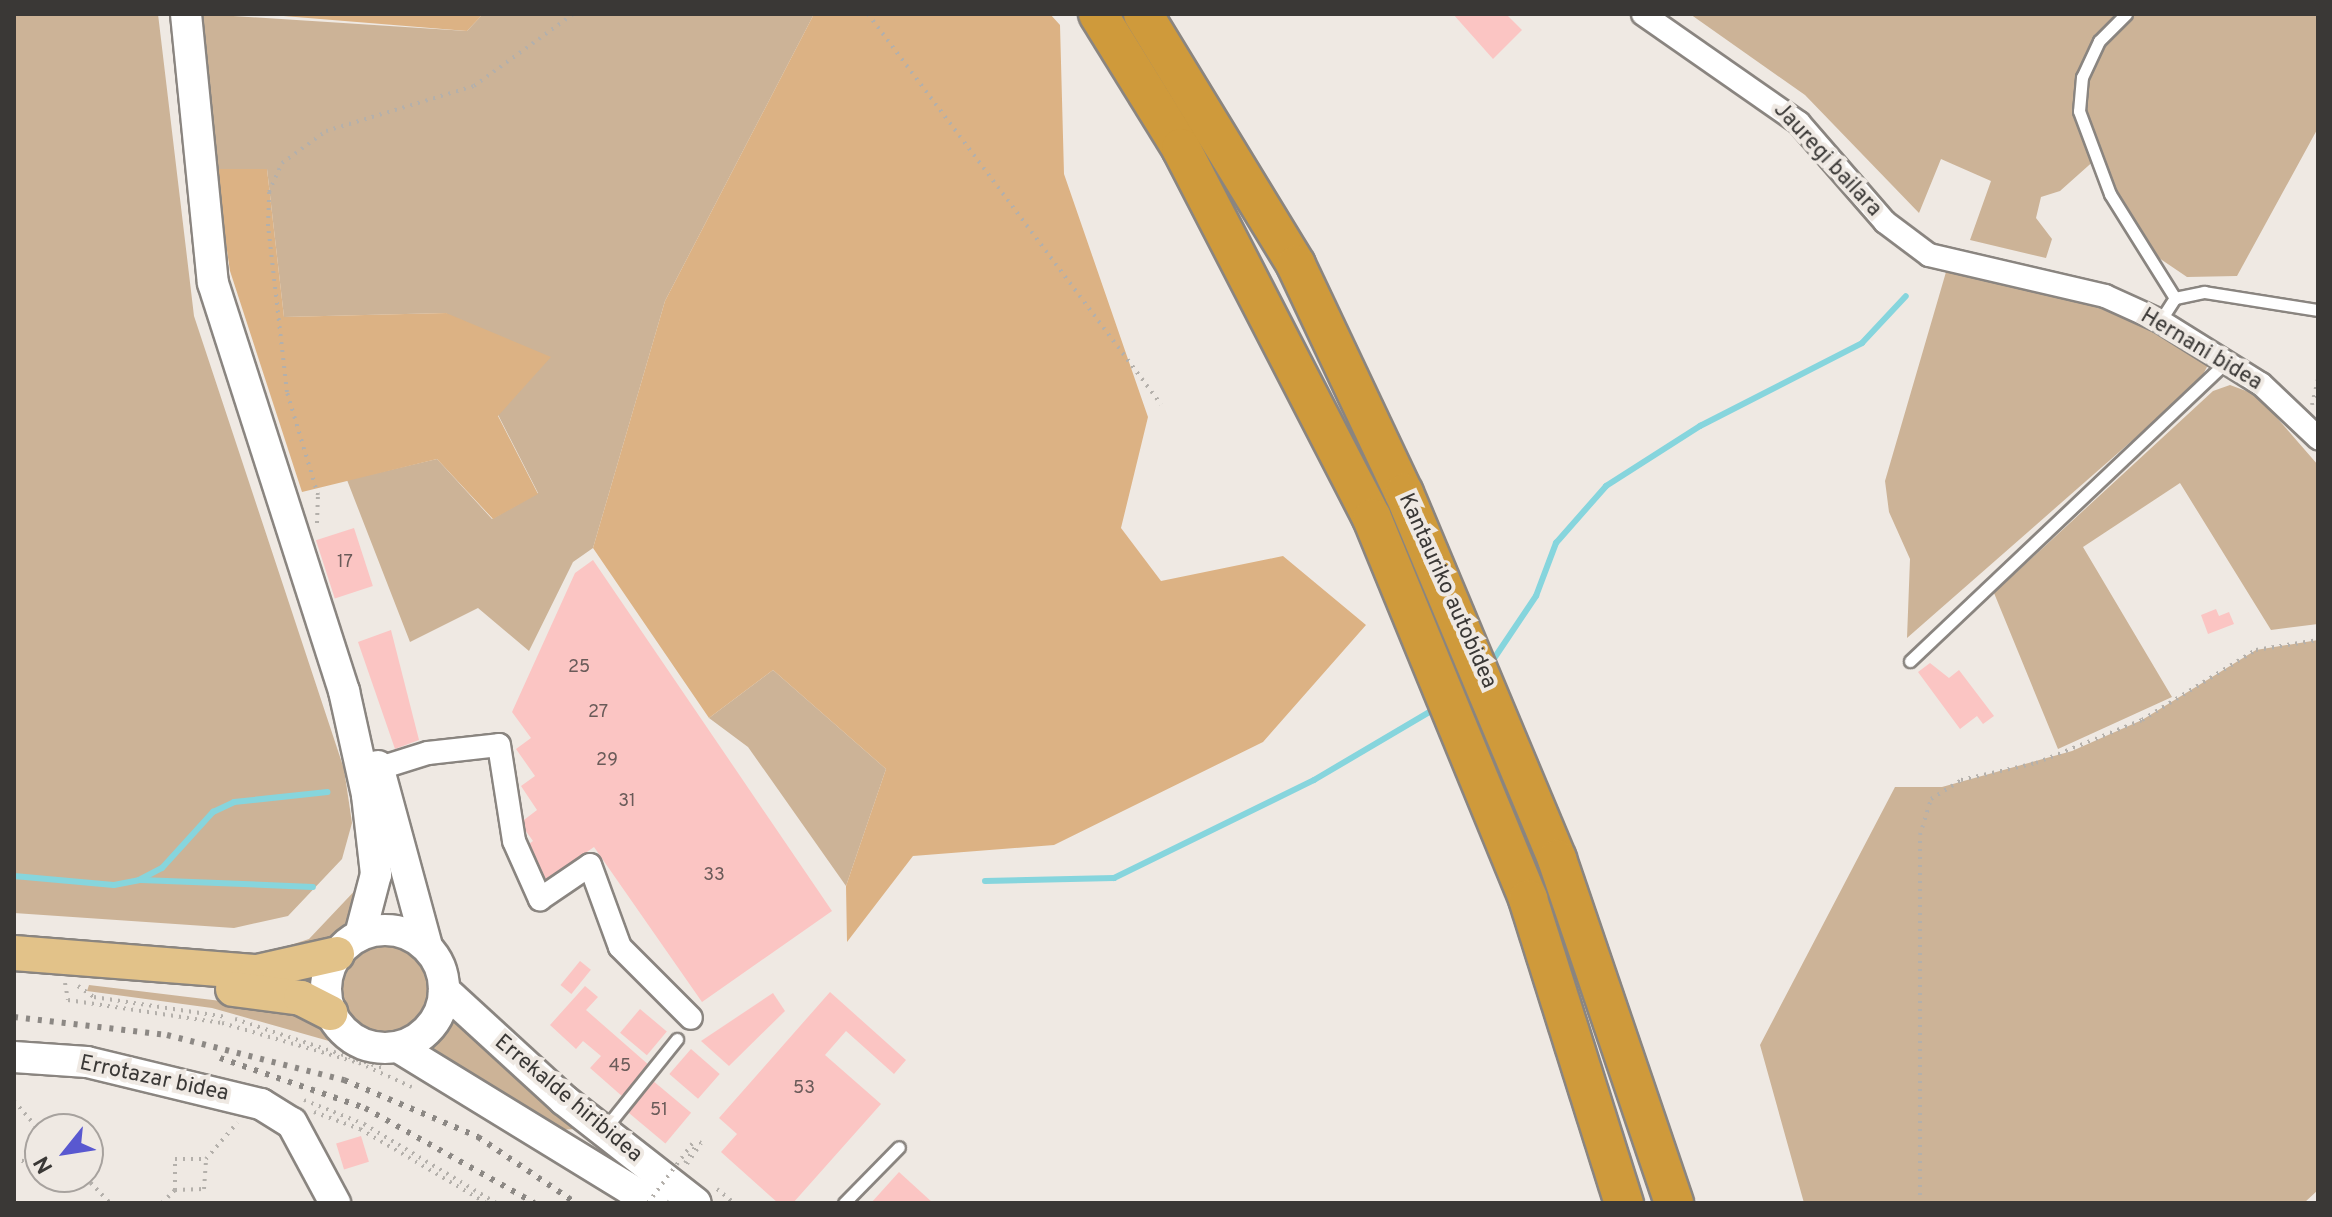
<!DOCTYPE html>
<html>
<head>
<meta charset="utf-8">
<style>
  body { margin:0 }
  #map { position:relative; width:2332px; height:1217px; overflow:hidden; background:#efe9e3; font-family:Overpass,sans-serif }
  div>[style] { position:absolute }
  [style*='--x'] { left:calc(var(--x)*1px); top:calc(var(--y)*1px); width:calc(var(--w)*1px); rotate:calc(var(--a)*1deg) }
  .green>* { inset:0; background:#ccb397 }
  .round { border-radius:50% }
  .forest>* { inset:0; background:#dcb284 }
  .stream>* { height:6px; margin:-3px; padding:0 3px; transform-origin:3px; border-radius:3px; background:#86d5dd }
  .building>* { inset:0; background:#fbc5c3; transform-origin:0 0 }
  .path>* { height:4px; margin-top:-2px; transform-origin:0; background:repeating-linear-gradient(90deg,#b4b0ab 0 2px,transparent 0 8px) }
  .roads { filter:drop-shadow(2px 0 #8a8580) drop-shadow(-2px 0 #8a8580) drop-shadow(0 2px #8a8580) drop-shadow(0 -2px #8a8580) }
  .lane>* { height:11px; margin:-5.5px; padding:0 5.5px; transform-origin:5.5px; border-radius:5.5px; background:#fff }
  .street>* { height:22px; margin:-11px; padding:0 11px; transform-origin:11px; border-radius:11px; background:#fff }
  .secondary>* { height:30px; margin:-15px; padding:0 15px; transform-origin:15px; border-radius:15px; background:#fff }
  .secondary>.ring { margin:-15px; padding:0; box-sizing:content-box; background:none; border:30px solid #fff; border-radius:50% }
  .primary>* { height:34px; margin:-17px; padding:0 17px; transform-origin:17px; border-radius:17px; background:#e2c289 }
  .highway>* { height:38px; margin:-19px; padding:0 19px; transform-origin:19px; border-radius:19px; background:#cf9a3b }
  .rail>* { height:6px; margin-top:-3px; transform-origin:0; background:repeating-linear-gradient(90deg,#8c8884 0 4px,transparent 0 12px) }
  .path-bridge>* { height:4px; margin-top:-2px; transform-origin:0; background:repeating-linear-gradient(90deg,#b4b0ab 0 2px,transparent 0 8px) }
  span { translate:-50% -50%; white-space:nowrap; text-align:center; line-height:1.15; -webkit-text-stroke:8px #efe9e3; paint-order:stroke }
  .number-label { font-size:18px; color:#6a5b59 }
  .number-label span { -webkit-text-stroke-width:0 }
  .street-label { font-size:22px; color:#3a3836 }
  .frame { position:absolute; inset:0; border:16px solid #3a3836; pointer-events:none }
  .north { position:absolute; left:24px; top:1113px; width:80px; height:80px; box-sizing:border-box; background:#efe9e3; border:2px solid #a7a29e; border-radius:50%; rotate:240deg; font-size:22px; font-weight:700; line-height:32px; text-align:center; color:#3a3836 }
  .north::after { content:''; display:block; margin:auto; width:28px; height:36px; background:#5958d0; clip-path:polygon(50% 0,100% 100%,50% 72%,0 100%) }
</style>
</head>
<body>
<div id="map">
  <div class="green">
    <i style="clip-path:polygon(14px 14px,158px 14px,194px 316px,344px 769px,352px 823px,342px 859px,288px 916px,234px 928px,14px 913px)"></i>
    <i style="clip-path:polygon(203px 14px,467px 31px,483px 14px,814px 14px,665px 301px,593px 548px,573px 562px,529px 651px,478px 608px,410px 642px,347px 480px,437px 459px,492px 519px,538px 493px,446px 313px,284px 317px,267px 169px,215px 169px)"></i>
    <i style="clip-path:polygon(1690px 14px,2318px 14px,2318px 128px,2237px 276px,2187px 277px,2159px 258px,2097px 158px,2060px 191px,2041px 197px,2036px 218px,2052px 239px,2046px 258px,1970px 240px,1991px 181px,1941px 159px,1919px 213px,1805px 95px)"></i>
    <i style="clip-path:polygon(1946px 272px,2106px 305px,2208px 365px,2199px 382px,1907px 638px,1910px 559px,1889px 512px,1885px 481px)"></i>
    <i style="clip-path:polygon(2230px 385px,2257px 395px,2318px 465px,2318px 624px,2271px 630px,2180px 483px,2083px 547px,2172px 697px,2058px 749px,1994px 593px,2213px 391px)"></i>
    <i style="clip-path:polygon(2318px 640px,2318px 1190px,2304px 1203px,1804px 1203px,1760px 1045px,1895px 787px,1942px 787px,2072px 751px,2142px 720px,2256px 650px)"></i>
    <i style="clip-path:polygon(773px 670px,886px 769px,846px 886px,748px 747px,709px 718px)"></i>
    <i style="clip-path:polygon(362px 883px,352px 919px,332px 936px,307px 954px,266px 953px,309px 939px)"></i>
    <i class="round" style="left:339px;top:939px;width:94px;height:94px"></i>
    <i style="clip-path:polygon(89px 985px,313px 1012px,336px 1043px,212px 1008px,87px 991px)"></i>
    <i style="clip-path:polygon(454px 1021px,539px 1099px,575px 1129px,559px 1130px,430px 1049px)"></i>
  </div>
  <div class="forest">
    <i style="clip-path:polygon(259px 14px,483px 14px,467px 31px)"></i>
    <i style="clip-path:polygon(814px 14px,1050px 14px,1060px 25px,1064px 174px,1148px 417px,1121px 528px,1161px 581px,1283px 556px,1366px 625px,1263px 742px,1054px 845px,913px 856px,847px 942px,846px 886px,886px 769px,773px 670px,709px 718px,593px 548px,665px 301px)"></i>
    <i style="clip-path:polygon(215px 169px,267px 169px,284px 317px,446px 313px,551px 357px,498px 416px,538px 494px,493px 519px,437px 459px,302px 492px,230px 271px)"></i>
  </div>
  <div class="stream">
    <i style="--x:1491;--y:663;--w:81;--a:-56.1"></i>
    <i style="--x:1536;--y:596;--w:57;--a:-69.3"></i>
    <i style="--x:1556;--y:543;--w:76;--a:-48.7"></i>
    <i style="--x:1606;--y:486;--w:112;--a:-32.6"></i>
    <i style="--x:1700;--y:426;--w:182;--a:-27.1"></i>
    <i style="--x:1862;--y:343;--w:64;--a:-46.9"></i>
    <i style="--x:14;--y:876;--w:100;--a:5.1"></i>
    <i style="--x:114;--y:885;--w:25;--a:-11"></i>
    <i style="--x:139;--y:880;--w:26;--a:-28"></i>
    <i style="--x:162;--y:868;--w:76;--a:-47.7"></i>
    <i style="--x:213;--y:812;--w:23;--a:-25"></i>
    <i style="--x:234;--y:802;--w:94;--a:-6.1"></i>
    <i style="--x:141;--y:880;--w:172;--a:2.3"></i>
    <i style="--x:985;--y:881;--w:129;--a:-1.3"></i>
    <i style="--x:1114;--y:878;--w:223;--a:-26.1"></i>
    <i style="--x:1314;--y:780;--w:142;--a:-30.5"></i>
  </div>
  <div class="building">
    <i style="clip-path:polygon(1453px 14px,1506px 14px,1522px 30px,1493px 59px)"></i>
    <i style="left:354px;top:528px;width:61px;height:40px;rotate:72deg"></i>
    <i style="clip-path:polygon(593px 560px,832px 911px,702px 1002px,594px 847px,544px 882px,521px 850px,533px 841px,520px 823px,537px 810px,521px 786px,535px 776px,516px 749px,531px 738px,512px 712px,575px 573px)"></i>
    <i style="clip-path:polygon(2216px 609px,2219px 616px,2229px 612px,2234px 624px,2208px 634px,2201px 615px)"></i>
    <i style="clip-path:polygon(391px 630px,419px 740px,395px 749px,358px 642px)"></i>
    <i style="clip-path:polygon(1930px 663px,1949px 678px,1959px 670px,1994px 716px,1983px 724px,1977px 716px,1960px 729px,1918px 672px)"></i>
    <i style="left:580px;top:961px;width:14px;height:31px;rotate:39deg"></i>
    <i style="clip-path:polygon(585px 986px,598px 997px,586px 1010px,650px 1066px,623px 1097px,590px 1068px,601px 1056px,583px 1041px,576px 1049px,550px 1025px)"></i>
    <i style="clip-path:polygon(830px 992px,906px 1060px,894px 1074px,846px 1031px,825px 1055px,881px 1104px,793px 1203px,778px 1203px,721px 1152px,737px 1134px,719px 1118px)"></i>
    <i style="clip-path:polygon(773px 993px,785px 1011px,729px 1066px,701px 1041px)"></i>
    <i style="left:640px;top:1009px;width:35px;height:31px;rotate:40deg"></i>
    <i style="left:691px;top:1049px;width:38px;height:33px;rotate:41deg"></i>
    <i style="left:652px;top:1080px;width:51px;height:40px;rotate:40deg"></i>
    <i style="left:361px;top:1136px;width:27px;height:26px;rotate:73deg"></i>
    <i style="clip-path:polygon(899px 1172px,933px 1203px,871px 1203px)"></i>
  </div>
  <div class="path">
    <i style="--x:868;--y:14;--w:488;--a:53.1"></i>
    <i style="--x:2312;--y:405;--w:26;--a:-77"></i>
    <i style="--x:317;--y:523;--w:28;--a:-88"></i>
    <i style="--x:318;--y:495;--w:108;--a:-106.8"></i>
    <i style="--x:287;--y:392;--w:167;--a:-96.5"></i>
    <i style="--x:268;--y:226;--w:34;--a:-88"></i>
    <i style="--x:269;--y:192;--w:32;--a:-66"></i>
    <i style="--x:282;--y:163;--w:54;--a:-36"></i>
    <i style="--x:326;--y:131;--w:155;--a:-16.9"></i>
    <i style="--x:474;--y:86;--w:122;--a:-36"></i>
    <i style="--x:65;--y:983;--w:17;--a:80"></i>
    <i style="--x:68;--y:1000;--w:156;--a:8.5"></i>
    <i style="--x:222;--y:1023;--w:143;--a:16.3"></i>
    <i style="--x:359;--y:1063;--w:58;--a:24.4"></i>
    <i style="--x:78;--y:986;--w:19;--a:35"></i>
    <i style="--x:94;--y:997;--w:134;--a:8.6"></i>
    <i style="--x:235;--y:1019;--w:155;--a:18.4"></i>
    <i style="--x:304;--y:1100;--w:65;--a:21.8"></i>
    <i style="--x:364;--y:1124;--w:154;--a:30.9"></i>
    <i style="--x:14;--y:1101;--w:40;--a:49"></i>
    <i style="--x:314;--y:1112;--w:49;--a:20.3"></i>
    <i style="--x:360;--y:1129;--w:146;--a:30.4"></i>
    <i style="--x:14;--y:1159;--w:27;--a:13"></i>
    <i style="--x:685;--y:1163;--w:19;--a:-58"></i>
    <i style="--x:687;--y:1164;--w:25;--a:-56"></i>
    <i style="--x:701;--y:1143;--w:7;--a:-153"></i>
    <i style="--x:85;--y:1177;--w:36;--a:46"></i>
    <i style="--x:717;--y:1189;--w:22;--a:39"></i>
    <i style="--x:175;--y:1190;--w:29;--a:-2"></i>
    <i style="--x:204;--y:1189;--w:30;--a:-86"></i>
    <i style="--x:206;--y:1159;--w:48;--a:-49.3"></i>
    <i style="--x:162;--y:1203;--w:18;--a:-45"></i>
    <i style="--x:175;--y:1190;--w:31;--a:-90"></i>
    <i style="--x:175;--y:1159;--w:31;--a:0"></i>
    <i style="--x:1920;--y:1203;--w:368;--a:-90"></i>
    <i style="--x:1920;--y:835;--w:38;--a:-73"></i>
    <i style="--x:1931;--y:799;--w:36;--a:-32"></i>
    <i style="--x:1961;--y:780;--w:77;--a:-12.8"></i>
    <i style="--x:2036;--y:763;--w:114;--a:-22.1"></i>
    <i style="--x:2142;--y:720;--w:134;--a:-31.6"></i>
    <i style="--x:2256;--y:650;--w:63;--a:-9.2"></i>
  </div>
  <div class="roads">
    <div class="lane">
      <i style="--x:2126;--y:14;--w:38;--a:135"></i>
      <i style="--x:2099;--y:41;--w:40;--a:115"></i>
      <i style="--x:2082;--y:77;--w:34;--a:95"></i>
      <i style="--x:2079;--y:111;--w:89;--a:69.5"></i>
      <i style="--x:2110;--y:194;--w:123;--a:58"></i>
      <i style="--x:2160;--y:321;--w:27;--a:-57"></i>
      <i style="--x:2175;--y:298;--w:30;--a:-12"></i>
      <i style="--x:2204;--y:292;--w:115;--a:9"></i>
      <i style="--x:1910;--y:661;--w:435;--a:-43.4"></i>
      <i style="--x:603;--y:1131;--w:118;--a:-51.2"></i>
      <i style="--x:844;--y:1203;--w:78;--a:-45.5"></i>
    </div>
    <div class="street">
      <i style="--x:1643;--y:14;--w:190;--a:34.9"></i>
      <i style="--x:1799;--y:123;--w:131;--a:49"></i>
      <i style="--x:1885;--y:222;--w:55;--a:36.9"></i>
      <i style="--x:1929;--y:255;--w:181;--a:13.1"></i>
      <i style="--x:2105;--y:296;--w:60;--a:24.4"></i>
      <i style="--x:2160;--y:321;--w:119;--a:32"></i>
      <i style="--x:2261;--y:384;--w:79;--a:43.5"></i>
      <i style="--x:380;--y:768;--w:50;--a:-17.4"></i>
      <i style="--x:428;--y:753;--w:71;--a:-6.4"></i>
      <i style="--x:499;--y:745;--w:97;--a:81.1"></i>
      <i style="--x:514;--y:841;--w:64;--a:65.9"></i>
      <i style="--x:540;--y:899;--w:60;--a:-34.2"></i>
      <i style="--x:590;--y:865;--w:87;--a:69.9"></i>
      <i style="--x:620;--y:947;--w:100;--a:45"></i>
    </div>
    <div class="secondary">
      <i style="--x:186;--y:14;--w:270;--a:84.3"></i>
      <i style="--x:213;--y:283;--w:429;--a:72.2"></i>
      <i style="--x:344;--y:691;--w:107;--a:77.5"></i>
      <i style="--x:367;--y:795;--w:80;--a:83.5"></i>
      <i style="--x:376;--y:874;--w:63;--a:104.7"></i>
      <i style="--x:378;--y:766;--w:187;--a:74.8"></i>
      <i class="ring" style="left:326px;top:930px;width:88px;height:88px"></i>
      <i style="--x:444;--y:990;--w:163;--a:42.5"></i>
      <i style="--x:564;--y:1100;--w:167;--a:38"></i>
      <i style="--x:398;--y:1047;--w:299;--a:31.5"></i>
      <i style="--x:14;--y:1057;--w:73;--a:3.9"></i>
      <i style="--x:87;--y:1062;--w:179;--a:13.6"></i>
      <i style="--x:261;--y:1104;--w:36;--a:32"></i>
      <i style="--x:292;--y:1123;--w:91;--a:61.7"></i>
    </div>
    <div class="primary">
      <i style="--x:14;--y:953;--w:244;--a:4.5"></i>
      <i style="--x:257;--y:972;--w:82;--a:-12.7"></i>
      <i style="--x:233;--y:989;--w:69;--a:7.5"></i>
      <i style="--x:301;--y:998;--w:33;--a:27"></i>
    </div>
    <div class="highway">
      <i style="--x:1098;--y:14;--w:158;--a:58.2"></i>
      <i style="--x:1181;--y:148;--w:416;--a:62.7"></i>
      <i style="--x:1372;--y:518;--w:412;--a:67.7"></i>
      <i style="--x:1528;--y:899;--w:319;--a:72.5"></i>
      <i style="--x:1143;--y:14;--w:294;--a:58.6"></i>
      <i style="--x:1296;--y:265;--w:252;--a:64.7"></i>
      <i style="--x:1404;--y:493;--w:397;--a:67.3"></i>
      <i style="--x:1557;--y:859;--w:363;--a:71.2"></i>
    </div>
  </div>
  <div class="rail">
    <i style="--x:14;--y:1017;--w:154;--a:6.7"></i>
    <i style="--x:167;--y:1035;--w:183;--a:14.3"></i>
    <i style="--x:344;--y:1080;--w:146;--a:23"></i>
    <i style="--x:478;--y:1137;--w:118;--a:34"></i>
    <i style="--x:220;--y:1058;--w:153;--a:19"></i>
    <i style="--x:365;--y:1108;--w:194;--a:29.3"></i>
  </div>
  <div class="path-bridge">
    <i style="--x:648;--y:1203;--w:79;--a:-53.3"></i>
  </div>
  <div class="number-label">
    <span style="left:345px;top:563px">17</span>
    <span style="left:579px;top:668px">25</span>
    <span style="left:598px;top:713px">27</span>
    <span style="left:607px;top:761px">29</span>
    <span style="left:627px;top:802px">31</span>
    <span style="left:714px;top:876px">33</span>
    <span style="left:620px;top:1067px">45</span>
    <span style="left:804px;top:1089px">53</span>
    <span style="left:659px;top:1111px">51</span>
  </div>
  <div class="street-label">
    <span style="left:1827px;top:160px;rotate:47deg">Jauregi bailara</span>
    <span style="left:2201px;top:350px;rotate:31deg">Hernani bidea</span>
    <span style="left:1447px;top:591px;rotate:66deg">Kantauriko autobidea</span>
    <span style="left:154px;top:1079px;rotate:12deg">Errotazar bidea</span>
    <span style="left:568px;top:1099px;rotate:40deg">Errekalde hiribidea</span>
  </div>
  <div class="frame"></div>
  <div class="north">N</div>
</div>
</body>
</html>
